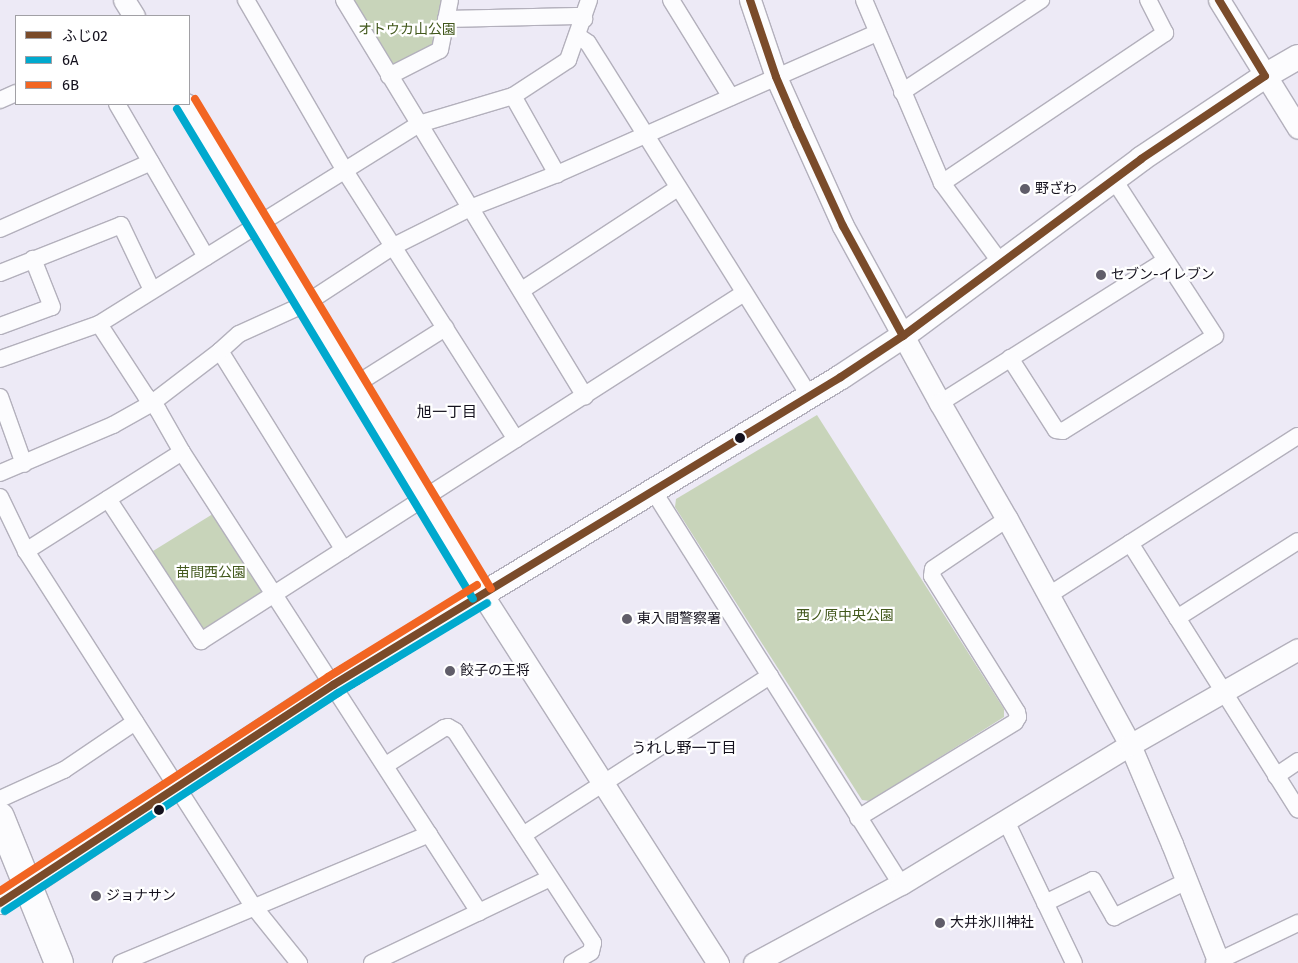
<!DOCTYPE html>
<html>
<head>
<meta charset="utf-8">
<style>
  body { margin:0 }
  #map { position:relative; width:1298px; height:963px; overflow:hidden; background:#edeaf6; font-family:"Fira Sans","Noto Sans JP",sans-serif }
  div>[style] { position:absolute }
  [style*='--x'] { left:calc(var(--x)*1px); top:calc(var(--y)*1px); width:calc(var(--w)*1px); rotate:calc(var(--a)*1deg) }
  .green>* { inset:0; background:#c8d4ba }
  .roads { filter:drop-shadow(1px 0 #b3b0bc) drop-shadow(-1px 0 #b3b0bc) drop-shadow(0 1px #b3b0bc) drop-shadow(0 -1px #b3b0bc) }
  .minor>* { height:16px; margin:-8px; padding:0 8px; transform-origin:8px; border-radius:8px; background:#fcfcfe }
  .tertiary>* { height:21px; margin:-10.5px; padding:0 10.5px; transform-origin:10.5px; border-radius:10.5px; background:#fcfcfe }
  .secondary>* { height:24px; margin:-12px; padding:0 12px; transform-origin:12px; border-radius:12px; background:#fcfcfe }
  .trunk>* { height:28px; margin:-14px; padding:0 14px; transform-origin:14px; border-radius:14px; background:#fcfcfe }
  .bus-1>* { height:8px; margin:-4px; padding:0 4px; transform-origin:4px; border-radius:4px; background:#7a4b2a }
  .bus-2>* { height:8px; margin:-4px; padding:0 4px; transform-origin:4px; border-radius:4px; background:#00a9ce }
  .bus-3>* { height:8px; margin:-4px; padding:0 4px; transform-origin:4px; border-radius:4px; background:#f26522 }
  .dots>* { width:14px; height:14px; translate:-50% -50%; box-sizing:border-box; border:2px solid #fff; border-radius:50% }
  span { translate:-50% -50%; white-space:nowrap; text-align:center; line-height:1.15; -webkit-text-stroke:4.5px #fff; paint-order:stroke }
  .park-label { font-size:14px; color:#42581c }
  .poi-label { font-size:14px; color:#14111d }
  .left { translate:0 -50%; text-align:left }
  .neighbourhood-label { font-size:15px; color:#14111d }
  .legend { position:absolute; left:15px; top:15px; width:175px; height:90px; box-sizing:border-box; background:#fff; border:1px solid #a1a0a5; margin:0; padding:6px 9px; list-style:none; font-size:15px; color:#14111d }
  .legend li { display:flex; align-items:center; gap:10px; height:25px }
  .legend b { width:25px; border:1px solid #a1a0a5 }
</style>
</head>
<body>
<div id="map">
  <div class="green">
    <i style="clip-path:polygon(354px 0,444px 0,436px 42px,431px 50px,394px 65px)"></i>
    <i style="clip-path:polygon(817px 415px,1004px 709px,1004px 717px,870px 801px,862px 800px,675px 507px,676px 499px)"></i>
    <i style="clip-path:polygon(216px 512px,264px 588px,263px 594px,207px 630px,202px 629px,153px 551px)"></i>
  </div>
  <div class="roads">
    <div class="minor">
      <i style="--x:246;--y:0;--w:198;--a:59.9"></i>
      <i style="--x:345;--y:171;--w:318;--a:57.5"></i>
      <i style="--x:344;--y:0;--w:464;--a:58.7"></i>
      <i style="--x:671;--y:0;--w:114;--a:58.3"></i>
      <i style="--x:864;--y:0;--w:199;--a:66.9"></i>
      <i style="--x:942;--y:183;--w:99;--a:53.6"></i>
      <i style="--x:446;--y:19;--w:131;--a:-1.3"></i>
      <i style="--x:577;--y:16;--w:8;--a:23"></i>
      <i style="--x:578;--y:36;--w:12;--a:35"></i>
      <i style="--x:588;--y:43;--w:418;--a:57.9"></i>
      <i style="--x:389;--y:76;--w:57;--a:-27"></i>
      <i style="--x:440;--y:50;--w:51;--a:-78.7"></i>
      <i style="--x:902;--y:92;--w:167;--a:-33.5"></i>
      <i style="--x:513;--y:96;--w:90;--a:60.6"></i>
      <i style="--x:0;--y:100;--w:17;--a:-24"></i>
      <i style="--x:117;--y:104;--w:177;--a:59.8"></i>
      <i style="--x:942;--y:183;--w:269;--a:-33.9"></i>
      <i style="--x:1165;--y:33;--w:37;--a:-117"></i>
      <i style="--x:0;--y:229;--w:165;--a:-23.9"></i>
      <i style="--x:0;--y:273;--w:130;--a:-21.6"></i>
      <i style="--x:121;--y:225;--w:72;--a:64.5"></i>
      <i style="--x:522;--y:290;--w:186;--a:-33.2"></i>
      <i style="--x:99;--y:324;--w:86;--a:56.9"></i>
      <i style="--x:146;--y:396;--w:18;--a:49"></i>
      <i style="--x:158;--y:410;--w:48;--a:60.3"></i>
      <i style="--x:182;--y:452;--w:548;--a:57.15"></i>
      <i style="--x:0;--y:326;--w:55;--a:-20.1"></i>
      <i style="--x:52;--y:307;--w:52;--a:-111.6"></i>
      <i style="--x:220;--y:351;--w:234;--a:58.1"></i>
      <i style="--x:1010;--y:358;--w:85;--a:57.4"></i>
      <i style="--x:1056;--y:430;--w:7;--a:8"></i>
      <i style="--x:1063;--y:431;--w:179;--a:-32"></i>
      <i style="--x:1215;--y:336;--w:186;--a:-122.9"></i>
      <i style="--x:0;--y:359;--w:105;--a:-19.5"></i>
      <i style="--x:99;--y:324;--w:377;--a:-32"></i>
      <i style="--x:419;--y:124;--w:98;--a:-16.6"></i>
      <i style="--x:513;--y:96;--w:66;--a:-33.2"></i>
      <i style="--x:568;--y:60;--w:64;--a:-70.7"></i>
      <i style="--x:355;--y:385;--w:107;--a:-32.3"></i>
      <i style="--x:0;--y:397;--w:71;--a:70.3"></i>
      <i style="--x:940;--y:403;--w:266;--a:-32.3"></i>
      <i style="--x:182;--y:452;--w:185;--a:147.6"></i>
      <i style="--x:26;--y:551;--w:423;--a:57.4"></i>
      <i style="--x:254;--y:907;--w:72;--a:51.2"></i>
      <i style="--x:0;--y:473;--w:123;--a:-23"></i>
      <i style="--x:113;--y:425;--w:45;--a:-29.4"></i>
      <i style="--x:152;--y:403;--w:86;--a:-37.4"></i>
      <i style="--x:220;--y:351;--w:25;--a:-42"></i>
      <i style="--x:239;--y:334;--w:72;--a:-24.4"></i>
      <i style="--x:305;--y:304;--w:104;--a:-33.2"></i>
      <i style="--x:392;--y:247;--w:87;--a:-26.6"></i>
      <i style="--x:470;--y:208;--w:93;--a:-21.3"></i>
      <i style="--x:557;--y:174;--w:349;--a:-23.8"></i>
      <i style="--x:654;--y:492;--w:463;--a:57.8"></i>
      <i style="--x:0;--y:497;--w:60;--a:64.3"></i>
      <i style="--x:108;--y:499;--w:170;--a:56.8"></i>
      <i style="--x:201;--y:641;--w:645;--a:-32.66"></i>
      <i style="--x:1130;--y:543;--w:315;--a:57.8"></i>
      <i style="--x:1049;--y:595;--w:295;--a:-32.6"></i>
      <i style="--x:1177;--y:618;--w:143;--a:-32.5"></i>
      <i style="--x:386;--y:765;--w:69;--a:-32.5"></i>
      <i style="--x:444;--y:728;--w:4;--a:-14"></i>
      <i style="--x:448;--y:727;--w:8;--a:30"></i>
      <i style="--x:455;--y:731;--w:253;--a:56.9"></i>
      <i style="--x:593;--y:943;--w:9;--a:103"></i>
      <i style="--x:591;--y:952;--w:22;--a:150"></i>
      <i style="--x:1276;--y:776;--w:27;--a:-34"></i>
      <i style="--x:0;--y:799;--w:70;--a:-24.4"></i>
      <i style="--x:64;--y:770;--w:86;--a:-34.1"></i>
      <i style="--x:858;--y:818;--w:184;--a:-31.4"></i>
      <i style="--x:1015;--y:722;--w:6;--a:-59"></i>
      <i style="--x:1018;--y:717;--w:5;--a:-101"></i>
      <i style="--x:1017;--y:712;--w:160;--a:-122"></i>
      <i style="--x:932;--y:576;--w:7;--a:-82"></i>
      <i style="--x:933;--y:569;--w:89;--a:-34"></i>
      <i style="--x:1006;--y:821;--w:157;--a:64.4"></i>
      <i style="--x:523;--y:835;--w:294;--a:-32.8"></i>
      <i style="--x:1045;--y:903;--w:53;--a:-25.6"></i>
      <i style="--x:1093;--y:880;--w:43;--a:60.4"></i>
      <i style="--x:1114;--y:917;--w:81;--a:-26.3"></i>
      <i style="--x:121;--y:963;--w:334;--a:-22.7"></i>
      <i style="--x:372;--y:963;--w:197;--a:-25.5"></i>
      <i style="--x:1214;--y:963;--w:93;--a:-25.5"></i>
    </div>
    <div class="tertiary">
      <i style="--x:124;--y:0;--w:19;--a:58"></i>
      <i style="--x:750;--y:0;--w:81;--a:71.3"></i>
      <i style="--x:776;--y:77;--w:163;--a:65.8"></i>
      <i style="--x:843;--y:226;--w:202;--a:61.3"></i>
      <i style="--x:940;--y:403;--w:134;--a:60"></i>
      <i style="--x:1007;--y:519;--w:257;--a:61.4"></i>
      <i style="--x:1130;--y:745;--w:108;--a:67"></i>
      <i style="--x:1172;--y:844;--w:128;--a:68.4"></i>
      <i style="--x:1219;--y:0;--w:150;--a:58.3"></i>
      <i style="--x:186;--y:104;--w:572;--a:58.86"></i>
      <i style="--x:482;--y:594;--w:438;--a:57.4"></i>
      <i style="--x:0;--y:903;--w:33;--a:-33"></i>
      <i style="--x:754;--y:963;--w:167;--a:-28.3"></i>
      <i style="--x:901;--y:884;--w:268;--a:-31.3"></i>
      <i style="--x:1130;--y:745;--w:193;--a:-29.7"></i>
    </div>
    <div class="secondary">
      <i style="--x:28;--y:885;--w:365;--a:-33.3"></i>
      <i style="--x:333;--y:685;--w:594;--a:-31.23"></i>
      <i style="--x:841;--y:377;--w:74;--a:-33.5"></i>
      <i style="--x:903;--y:336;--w:297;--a:-36.6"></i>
      <i style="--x:1141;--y:159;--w:149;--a:-33.8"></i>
      <i style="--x:1265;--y:76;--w:38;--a:-30"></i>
    </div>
    <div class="trunk">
      <i style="--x:0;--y:817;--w:157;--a:68"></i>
    </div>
  </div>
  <div class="bus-1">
    <i style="--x:750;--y:0;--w:81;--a:71.3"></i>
    <i style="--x:776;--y:77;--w:53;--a:66.8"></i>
    <i style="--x:797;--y:126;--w:110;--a:65.3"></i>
    <i style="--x:843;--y:226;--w:125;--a:61.4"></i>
    <i style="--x:0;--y:903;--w:398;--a:-33.2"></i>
    <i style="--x:333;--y:685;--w:594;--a:-31.23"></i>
    <i style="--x:841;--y:377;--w:74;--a:-33.5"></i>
    <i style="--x:903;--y:336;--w:297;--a:-36.6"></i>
    <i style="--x:1141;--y:159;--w:149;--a:-33.8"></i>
    <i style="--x:1265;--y:76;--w:89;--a:-121.2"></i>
  </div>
  <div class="bus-2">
    <i style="--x:177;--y:109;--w:572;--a:58.86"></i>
    <i style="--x:5;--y:911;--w:398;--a:-33.2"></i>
    <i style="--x:338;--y:693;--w:174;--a:-31.1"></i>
  </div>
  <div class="bus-3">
    <i style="--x:195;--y:99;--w:572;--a:58.86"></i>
    <i style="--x:0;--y:891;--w:392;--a:-33.1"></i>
    <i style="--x:328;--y:677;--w:175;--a:-31.7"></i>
  </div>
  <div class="dots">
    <i style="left:1025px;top:189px;background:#605d69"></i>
    <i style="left:1101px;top:275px;background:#605d69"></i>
    <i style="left:740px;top:438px;background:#14111d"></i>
    <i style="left:627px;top:619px;background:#605d69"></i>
    <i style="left:450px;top:671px;background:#605d69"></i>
    <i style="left:159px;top:810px;background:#14111d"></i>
    <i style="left:96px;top:896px;background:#605d69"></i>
    <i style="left:940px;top:923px;background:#605d69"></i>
  </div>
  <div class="park-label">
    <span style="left:407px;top:30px">オトウカ山公園</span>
    <span style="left:211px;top:573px">苗間西公園</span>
    <span style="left:845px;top:616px">西ノ原中央公園</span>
  </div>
  <div class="poi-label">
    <span class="left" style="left:1035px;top:189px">野ざわ</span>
    <span class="left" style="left:1111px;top:275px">セブン-イレブン</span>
    <span class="left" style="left:637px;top:619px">東入間警察署</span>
    <span class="left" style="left:460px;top:671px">餃子の王将</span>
    <span class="left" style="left:106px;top:896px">ジョナサン</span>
    <span class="left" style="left:950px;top:923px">大井氷川神社</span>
  </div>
  <div class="neighbourhood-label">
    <span style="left:447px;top:413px">旭一丁目</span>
    <span style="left:684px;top:749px">うれし野一丁目</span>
  </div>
  <ul class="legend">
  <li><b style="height:6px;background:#7a4b2a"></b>ふじ02</li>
  <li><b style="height:6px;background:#00a9ce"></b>6A</li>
  <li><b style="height:6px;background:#f26522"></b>6B</li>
  </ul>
</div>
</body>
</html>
